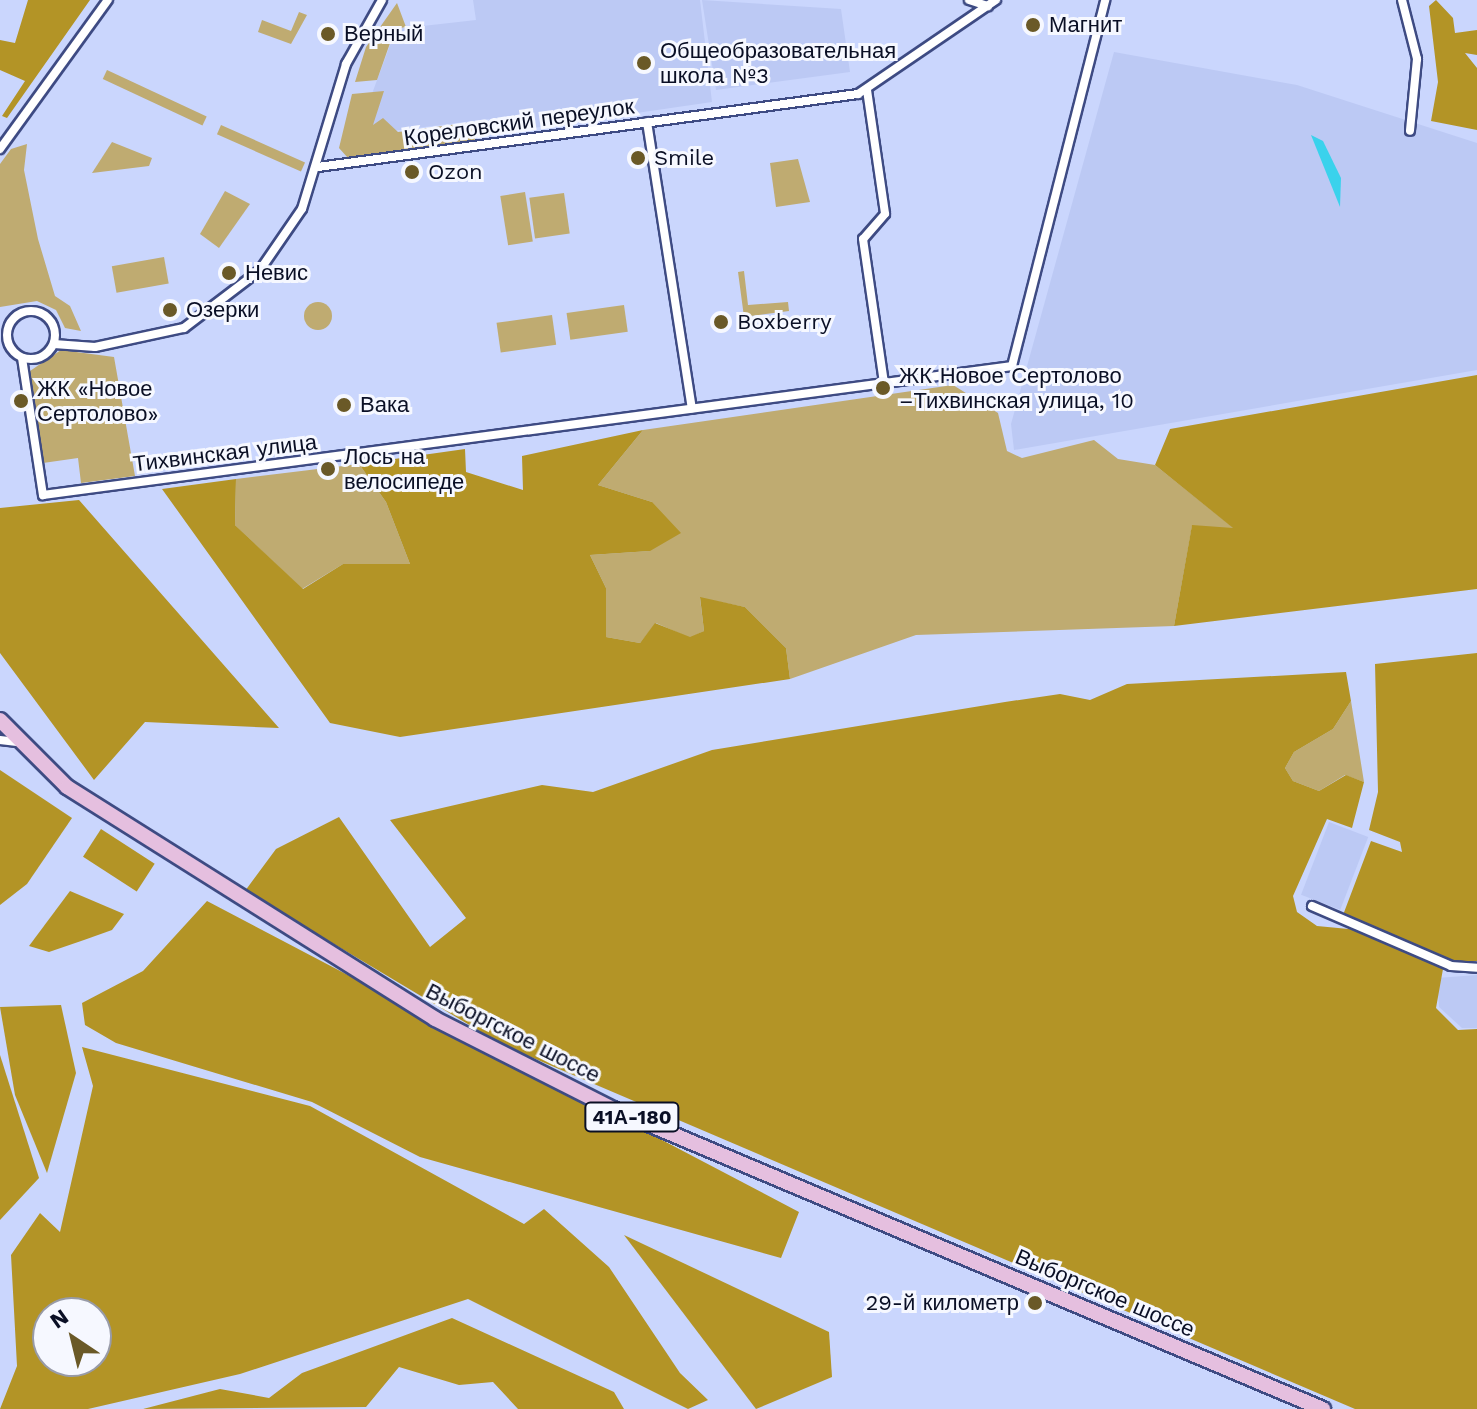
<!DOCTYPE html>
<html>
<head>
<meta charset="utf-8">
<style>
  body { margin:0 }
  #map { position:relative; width:1477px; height:1409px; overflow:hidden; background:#cad6fd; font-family:"Work Sans",sans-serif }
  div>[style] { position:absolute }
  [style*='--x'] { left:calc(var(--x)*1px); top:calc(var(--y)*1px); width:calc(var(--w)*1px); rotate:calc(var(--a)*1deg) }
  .built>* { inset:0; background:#bcc9f4; transform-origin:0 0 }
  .green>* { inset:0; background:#bfab71; transform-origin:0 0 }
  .round { border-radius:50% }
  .forest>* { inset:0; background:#b39426; transform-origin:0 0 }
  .water>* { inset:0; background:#3ad2ec }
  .roads { filter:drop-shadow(2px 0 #3e4b83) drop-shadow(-2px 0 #3e4b83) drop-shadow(0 2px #3e4b83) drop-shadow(0 -2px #3e4b83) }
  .minor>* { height:8px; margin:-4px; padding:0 4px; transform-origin:4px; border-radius:4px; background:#fff }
  .minor>.ring { margin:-4px; padding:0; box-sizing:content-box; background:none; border:8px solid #fff; border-radius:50% }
  .primary>* { height:14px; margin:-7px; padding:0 7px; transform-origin:7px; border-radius:7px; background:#e5bfdf }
  .dots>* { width:22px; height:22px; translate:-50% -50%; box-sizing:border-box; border:4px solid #f6f8ff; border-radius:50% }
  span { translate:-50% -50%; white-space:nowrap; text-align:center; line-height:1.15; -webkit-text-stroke:6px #f6f8ff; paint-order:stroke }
  .shield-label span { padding:2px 6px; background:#f6f8ff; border:2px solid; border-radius:6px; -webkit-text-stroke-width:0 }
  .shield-label { font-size:20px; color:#0a0f25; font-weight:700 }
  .poi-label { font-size:22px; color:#0a0f25 }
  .left { translate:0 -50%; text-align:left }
  .right { translate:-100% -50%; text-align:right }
  .street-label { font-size:22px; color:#0a0f25 }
  .north { position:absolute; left:32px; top:1297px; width:80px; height:80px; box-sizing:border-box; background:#f6f8ff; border:2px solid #989ba8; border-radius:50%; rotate:325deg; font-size:22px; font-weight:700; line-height:32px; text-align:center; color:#0a0f25 }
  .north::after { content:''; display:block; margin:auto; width:28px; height:36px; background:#6a5927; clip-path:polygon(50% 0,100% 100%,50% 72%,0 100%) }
</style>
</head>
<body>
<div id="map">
  <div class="built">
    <i style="clip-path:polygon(473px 0,700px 0,712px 102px,493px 134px,489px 119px,376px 133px,363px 118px,396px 29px,476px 20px)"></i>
    <i style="clip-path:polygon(702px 0,841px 9px,850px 72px,716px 90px)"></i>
    <i style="clip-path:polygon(1114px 52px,1297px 85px,1477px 143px,1477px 370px,1014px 450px,1011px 424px)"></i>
    <i style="left:1329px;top:822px;width:42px;height:78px;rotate:21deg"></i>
    <i style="clip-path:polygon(1477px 975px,1477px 1028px,1462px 1028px,1439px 1007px,1437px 978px)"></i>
  </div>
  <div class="green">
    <i style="clip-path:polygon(397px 3px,406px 27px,395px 29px,377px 80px,355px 82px,366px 47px)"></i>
    <i style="clip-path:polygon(299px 12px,307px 15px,291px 44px,258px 32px,262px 20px,291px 31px)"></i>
    <i style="left:107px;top:70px;width:110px;height:10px;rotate:25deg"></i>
    <i style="clip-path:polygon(384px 91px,373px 125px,383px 118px,398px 132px,473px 122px,475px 142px,348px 158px,339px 148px,352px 94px)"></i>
    <i style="left:221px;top:125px;width:92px;height:10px;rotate:24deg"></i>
    <i style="clip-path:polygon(112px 142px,152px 158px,149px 166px,92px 173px)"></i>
    <i style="clip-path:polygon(27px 144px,24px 170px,38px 239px,55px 296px,70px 306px,81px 331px,65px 328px,56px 310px,37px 301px,0 307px,0 164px,11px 149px)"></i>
    <i style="clip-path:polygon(798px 159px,810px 202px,776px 207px,770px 163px)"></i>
    <i style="clip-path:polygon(225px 191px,250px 204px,219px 248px,200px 234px)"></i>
    <i style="left:525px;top:192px;width:50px;height:25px;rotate:81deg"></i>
    <i style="left:564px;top:193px;width:41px;height:35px;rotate:82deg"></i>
    <i style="left:164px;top:257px;width:27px;height:53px;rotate:80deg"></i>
    <i style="clip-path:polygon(744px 271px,748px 305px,788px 302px,789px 311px,744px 317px,738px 272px)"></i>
    <i class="round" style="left:304px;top:302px;width:28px;height:28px"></i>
    <i style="left:624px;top:305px;width:27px;height:58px;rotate:82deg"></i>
    <i style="left:552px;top:315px;width:30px;height:56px;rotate:82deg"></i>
    <i style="clip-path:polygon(61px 350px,114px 357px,135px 476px,81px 483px,78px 458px,43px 463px,30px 371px)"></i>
    <i style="clip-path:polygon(953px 385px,998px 413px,1007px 451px,1022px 458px,1094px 440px,1118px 459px,1155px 465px,1235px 529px,1192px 526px,1174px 626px,916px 635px,790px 679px,786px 648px,745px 607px,700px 598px,704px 631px,690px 638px,656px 623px,640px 643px,606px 637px,606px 588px,590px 555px,650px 551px,652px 502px,598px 485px,643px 430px)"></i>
    <i style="clip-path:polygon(359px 464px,386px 502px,410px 564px,343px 564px,302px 589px,235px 525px,236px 479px)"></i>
    <i style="clip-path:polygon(1351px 701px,1364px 782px,1345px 775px,1319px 791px,1293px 781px,1285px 768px,1294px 752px,1333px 729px)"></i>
  </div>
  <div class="forest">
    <i style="clip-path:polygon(28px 0,90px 0,7px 118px,2px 116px,25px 81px,0 70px,0 40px,15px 43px)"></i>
    <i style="clip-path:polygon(1436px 0,1453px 18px,1455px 33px,1477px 30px,1477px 55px,1465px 53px,1477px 68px,1477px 130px,1431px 121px,1438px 82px,1429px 6px)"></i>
    <i style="clip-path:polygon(1477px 375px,1477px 589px,1174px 626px,1192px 525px,1233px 528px,1155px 465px,1170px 429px)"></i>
    <i style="clip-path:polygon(643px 430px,598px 485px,652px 502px,681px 533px,650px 551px,590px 555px,606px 588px,606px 637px,640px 643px,655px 623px,690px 637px,704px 631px,700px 597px,745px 607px,786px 648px,790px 679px,400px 737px,330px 723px,162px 489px,236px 479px,235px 525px,303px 589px,343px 564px,410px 564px,386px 502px,359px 464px,465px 449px,466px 472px,523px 490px,522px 456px)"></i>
    <i style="clip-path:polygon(79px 500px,279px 728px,145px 722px,94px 780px,0 653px,0 508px)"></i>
    <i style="clip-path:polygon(1477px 653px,1477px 961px,1452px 963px,1343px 915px,1371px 841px,1402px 852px,1400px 842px,1369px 830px,1378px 792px,1375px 664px)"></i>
    <i style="clip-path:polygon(1346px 672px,1351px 701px,1333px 729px,1294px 752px,1285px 768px,1293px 781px,1319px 791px,1346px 775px,1364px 782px,1352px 828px,1327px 819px,1293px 896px,1297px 912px,1317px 926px,1359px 930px,1443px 969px,1436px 1008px,1458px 1030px,1477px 1029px,1477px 1409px,1355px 1409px,503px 1045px,245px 891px,276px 849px,339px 817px,430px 947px,466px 918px,390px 820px,542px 785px,593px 792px,712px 750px,1005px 702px,1060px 694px,1090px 700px,1127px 684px)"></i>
    <i style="clip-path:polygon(0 770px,72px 818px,27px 884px,0 905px)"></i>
    <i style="left:101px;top:829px;width:64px;height:33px;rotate:33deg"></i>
    <i style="clip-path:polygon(70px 891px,124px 914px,112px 930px,84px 940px,49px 952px,29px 946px)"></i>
    <i style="clip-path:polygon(207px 901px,799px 1212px,781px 1258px,420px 1157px,312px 1102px,116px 1043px,85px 1025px,82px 1003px,143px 971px)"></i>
    <i style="clip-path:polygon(61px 1005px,76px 1073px,47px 1173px,15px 1095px,0 1007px)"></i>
    <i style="clip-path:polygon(evenodd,82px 1047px,310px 1106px,524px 1224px,544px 1209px,609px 1267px,680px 1373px,708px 1400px,688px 1409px,468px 1299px,240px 1374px,88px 1409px,0 1409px,17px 1366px,11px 1255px,40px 1213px,60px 1232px,93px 1086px,82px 1047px,48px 1313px,96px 1313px,96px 1361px,48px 1361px,48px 1313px)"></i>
    <i style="clip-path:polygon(0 1055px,39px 1178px,0 1220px)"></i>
    <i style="clip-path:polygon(624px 1235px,829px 1332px,832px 1377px,756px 1409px)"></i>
    <i style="clip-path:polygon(452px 1318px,614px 1392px,624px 1409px,518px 1409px,493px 1382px,459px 1385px,399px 1367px,366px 1407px,143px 1409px,220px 1389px,269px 1398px,302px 1373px)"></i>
  </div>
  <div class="water">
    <i style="clip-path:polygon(1311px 135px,1323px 141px,1341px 178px,1340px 207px)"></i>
  </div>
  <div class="roads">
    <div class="minor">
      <i style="--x:969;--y:0;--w:20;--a:18"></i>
      <i style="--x:1402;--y:0;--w:61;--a:75.7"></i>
      <i style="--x:1417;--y:59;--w:72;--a:95.6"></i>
      <i style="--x:867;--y:90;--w:125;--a:81.7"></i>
      <i style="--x:885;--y:214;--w:33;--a:131"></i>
      <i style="--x:863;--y:239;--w:146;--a:81.7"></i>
      <i style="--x:647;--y:122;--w:290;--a:81.1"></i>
      <i style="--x:0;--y:149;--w:184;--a:-54.1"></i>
      <i style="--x:318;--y:167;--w:545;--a:-7.7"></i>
      <i style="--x:858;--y:94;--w:167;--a:-34.3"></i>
      <i class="ring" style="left:7px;top:311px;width:40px;height:40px"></i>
      <i style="--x:54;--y:344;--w:41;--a:4.2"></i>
      <i style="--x:95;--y:347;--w:91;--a:-12.1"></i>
      <i style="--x:184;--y:328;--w:96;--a:-37.3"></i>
      <i style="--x:260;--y:270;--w:74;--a:-55.5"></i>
      <i style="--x:302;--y:209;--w:152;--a:-73.1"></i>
      <i style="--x:346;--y:64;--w:73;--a:-60.6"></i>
      <i style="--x:22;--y:358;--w:139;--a:81.3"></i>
      <i style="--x:43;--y:495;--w:978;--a:-7.58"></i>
      <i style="--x:1012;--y:366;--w:378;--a:-75.7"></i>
      <i style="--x:0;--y:740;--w:17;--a:7"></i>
      <i style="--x:1312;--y:906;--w:151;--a:23.3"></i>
      <i style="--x:1451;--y:966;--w:26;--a:4"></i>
    </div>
    <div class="primary">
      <i style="--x:0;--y:720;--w:95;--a:45"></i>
      <i style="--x:67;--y:787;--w:435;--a:32.2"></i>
      <i style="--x:435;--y:1019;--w:199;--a:26.8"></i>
      <i style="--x:613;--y:1109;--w:771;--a:22.91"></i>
    </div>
  </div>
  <div class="dots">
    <i style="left:1033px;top:25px;background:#6a5927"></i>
    <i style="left:328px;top:34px;background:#6a5927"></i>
    <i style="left:644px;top:63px;background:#6a5927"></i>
    <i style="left:638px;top:158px;background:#6a5927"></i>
    <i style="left:412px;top:172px;background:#6a5927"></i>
    <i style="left:229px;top:273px;background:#6a5927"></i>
    <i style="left:170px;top:310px;background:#6a5927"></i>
    <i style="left:721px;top:322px;background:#6a5927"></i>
    <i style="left:883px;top:388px;background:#6a5927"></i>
    <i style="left:21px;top:401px;background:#6a5927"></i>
    <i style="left:344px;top:405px;background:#6a5927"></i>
    <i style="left:328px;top:469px;background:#6a5927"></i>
    <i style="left:1035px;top:1303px;background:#6a5927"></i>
  </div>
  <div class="shield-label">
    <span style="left:632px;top:1117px">41А-180</span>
  </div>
  <div class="poi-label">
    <span class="left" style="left:1049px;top:25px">Магнит</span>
    <span class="left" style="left:344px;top:34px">Верный</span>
    <span class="left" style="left:660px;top:63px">Общеобразовательная<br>школа №3</span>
    <span class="left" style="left:654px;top:158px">Smile</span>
    <span class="left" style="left:428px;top:172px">Ozon</span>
    <span class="left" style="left:245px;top:273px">Невис</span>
    <span class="left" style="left:186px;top:310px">Озерки</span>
    <span class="left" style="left:737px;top:322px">Boxberry</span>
    <span class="left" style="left:899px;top:388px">ЖК Новое Сертолово<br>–Тихвинская улица, 10</span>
    <span class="left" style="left:37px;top:401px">ЖК «Новое<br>Сертолово»</span>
    <span class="left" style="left:360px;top:405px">Вака</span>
    <span class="left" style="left:344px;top:469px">Лось на<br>велосипеде</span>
    <span class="right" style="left:1019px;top:1303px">29-й километр</span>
  </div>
  <div class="street-label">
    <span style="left:519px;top:122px;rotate:-8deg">Кореловский переулок</span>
    <span style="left:225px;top:453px;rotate:-7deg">Тихвинская улица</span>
    <span style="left:513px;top:1033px;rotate:27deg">Выборгское шоссе</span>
    <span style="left:1105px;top:1293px;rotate:23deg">Выборгское шоссе</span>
  </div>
  <div class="north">N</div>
</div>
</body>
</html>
